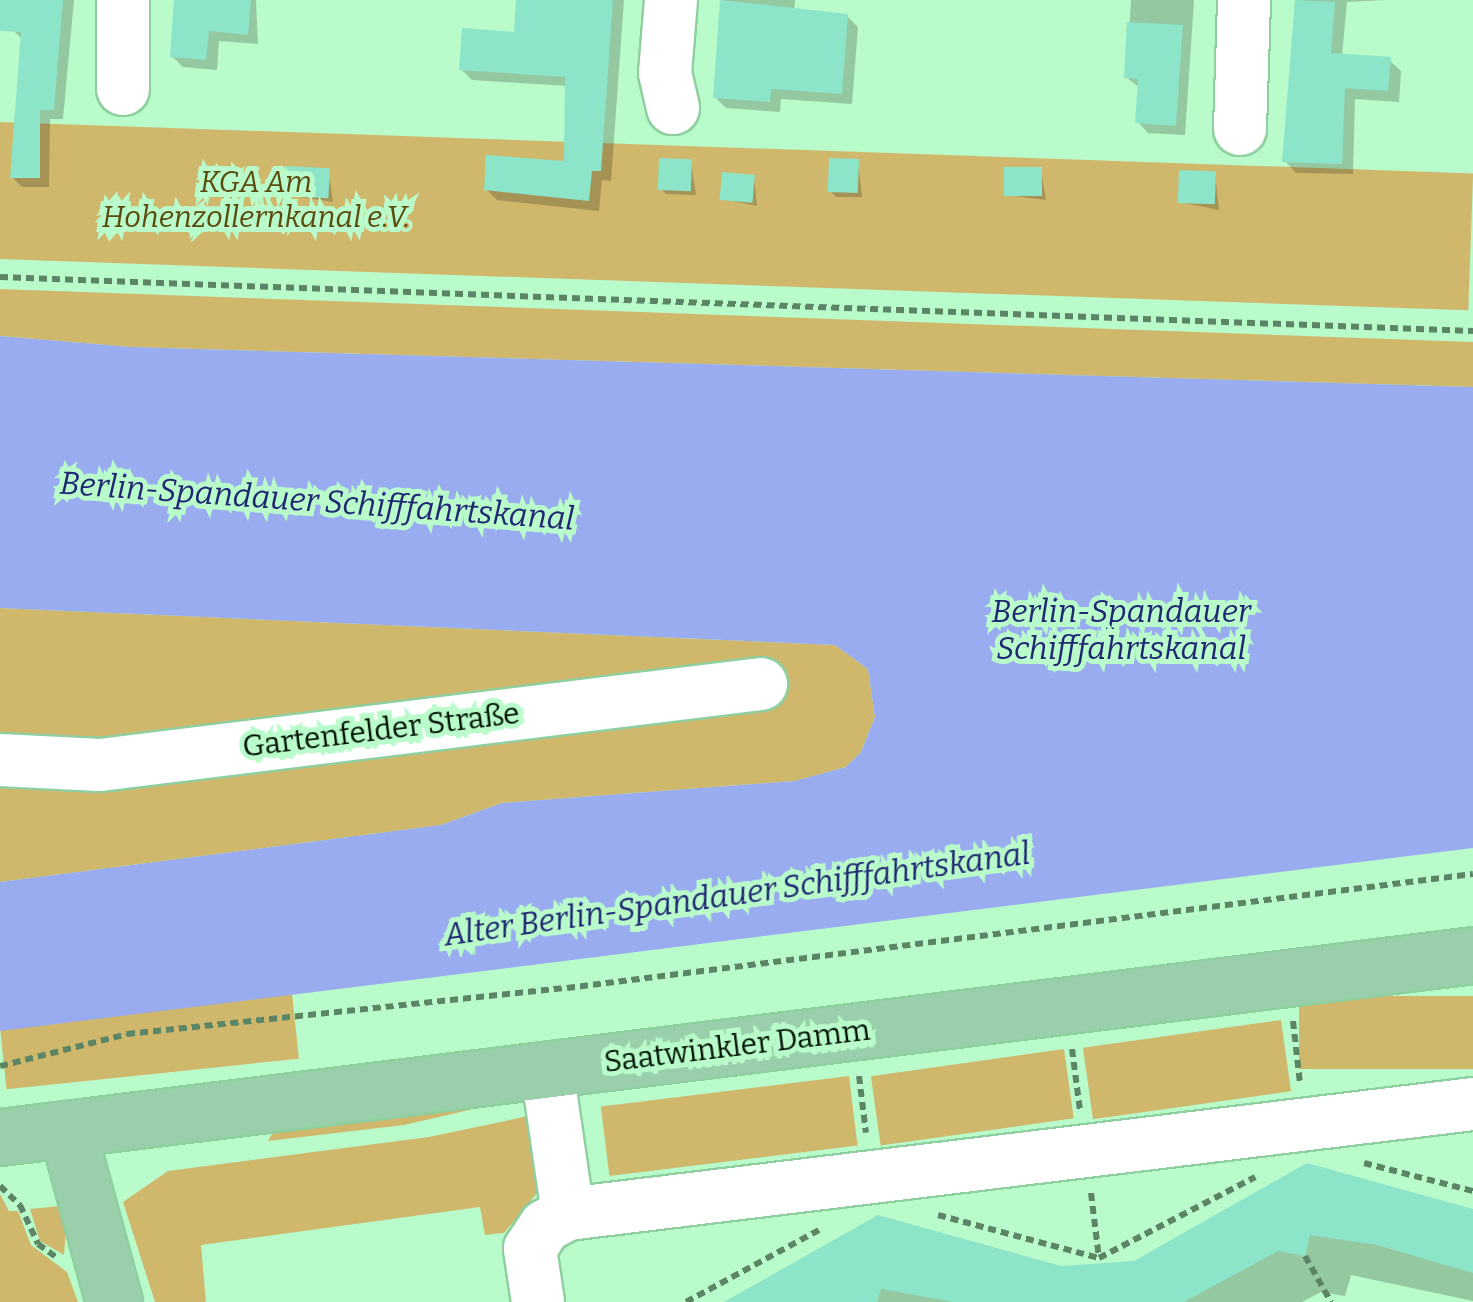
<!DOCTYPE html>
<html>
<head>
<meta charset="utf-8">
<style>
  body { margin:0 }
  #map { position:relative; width:1473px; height:1302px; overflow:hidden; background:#b9fbca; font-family:Bitter,serif }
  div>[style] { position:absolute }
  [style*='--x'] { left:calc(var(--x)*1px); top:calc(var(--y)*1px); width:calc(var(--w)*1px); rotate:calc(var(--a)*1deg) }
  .green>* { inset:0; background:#cfb86c; transform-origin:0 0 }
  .water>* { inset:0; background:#9aacf0 }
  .shadow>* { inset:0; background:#0003 }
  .building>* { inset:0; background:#8ce4c9; transform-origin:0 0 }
  .path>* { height:6px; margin-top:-3px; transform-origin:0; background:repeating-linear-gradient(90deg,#5c8566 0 8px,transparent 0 13px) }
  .roads { filter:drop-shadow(2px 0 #8ecfa0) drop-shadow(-2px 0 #8ecfa0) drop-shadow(0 2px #8ecfa0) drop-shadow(0 -2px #8ecfa0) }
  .minor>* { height:52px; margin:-26px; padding:0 26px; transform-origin:26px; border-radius:26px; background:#fff }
  .major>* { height:55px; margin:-27.5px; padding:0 27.5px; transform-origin:27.5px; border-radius:27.5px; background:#9acfac }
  span { translate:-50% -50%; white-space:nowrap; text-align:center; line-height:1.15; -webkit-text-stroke:10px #b9fbca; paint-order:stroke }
  .park-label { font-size:30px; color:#5c4b0f; font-style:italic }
  .street-label { font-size:30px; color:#001103 }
  .water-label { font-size:32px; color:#202773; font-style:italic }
</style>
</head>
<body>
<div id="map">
  <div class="green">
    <i style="left:0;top:122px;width:1474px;height:137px;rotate:2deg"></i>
    <i style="clip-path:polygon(0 289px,1473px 342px,1473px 387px,131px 347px,0 336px)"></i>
    <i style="clip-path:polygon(0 608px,835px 645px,868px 669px,875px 717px,861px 752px,846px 767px,795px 781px,502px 803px,441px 825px,0 882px)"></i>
    <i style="left:292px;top:993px;width:66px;height:294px;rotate:84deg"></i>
    <i style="left:1473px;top:996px;width:73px;height:174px;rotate:90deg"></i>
    <i style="left:1281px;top:1020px;width:72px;height:200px;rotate:82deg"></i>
    <i style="left:1064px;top:1049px;width:70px;height:195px;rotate:82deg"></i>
    <i style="left:849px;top:1076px;width:70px;height:250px;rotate:83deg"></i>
    <i style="clip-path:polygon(508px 1101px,404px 1125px,268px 1141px,272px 1134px,370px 1109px)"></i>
    <i style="clip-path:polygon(538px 1114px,547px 1181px,504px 1233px,485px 1235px,480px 1207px,201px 1245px,206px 1302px,155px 1302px,123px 1202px,168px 1171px,429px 1137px)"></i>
    <i style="clip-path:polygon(0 1194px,9px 1211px,18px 1211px,31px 1245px,67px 1272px,78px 1302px,0 1302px)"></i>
    <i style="clip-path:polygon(60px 1206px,66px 1228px,64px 1255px,40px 1241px,30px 1209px)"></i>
  </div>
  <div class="water">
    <i style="clip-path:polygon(0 336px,131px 347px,1473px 387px,1473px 848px,0 1031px,0 882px,441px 825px,502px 803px,795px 781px,846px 767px,861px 752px,875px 717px,868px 669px,835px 645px,0 608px)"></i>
  </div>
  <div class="shadow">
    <i style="clip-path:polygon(25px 0,74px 0,63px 119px,50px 119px,49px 187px,22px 187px,12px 177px,23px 40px,13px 30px)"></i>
    <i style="clip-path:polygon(177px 0,256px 0,258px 44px,219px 41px,217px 70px,183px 67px,172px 56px)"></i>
    <i style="clip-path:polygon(518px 0,624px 0,611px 181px,602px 180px,599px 211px,497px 200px,486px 189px,566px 164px,568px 86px,472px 80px,461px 69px,516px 35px)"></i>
    <i style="clip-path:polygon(723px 0,795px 0,794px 12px,847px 16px,858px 27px,852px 104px,781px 99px,780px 112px,726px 108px,715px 97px)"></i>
    <i style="clip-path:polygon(1131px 0,1194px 0,1185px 135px,1148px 133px,1138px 122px,1140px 88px,1126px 77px)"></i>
    <i style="clip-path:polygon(1297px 0,1384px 0,1347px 2px,1342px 56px,1389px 60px,1401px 71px,1399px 102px,1355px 99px,1353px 174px,1296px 173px,1285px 161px)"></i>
    <i style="clip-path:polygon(691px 162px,696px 195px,666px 194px,661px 189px)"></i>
    <i style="clip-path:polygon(858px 162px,862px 197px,836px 197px,830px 191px)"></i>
    <i style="clip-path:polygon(328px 170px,333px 202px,287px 195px)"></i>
    <i style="clip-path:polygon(1041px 170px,1046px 200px,1007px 195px)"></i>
    <i style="clip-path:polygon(1215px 174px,1219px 210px,1180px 202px)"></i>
    <i style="clip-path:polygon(754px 177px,757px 206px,723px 199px)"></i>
    <i style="clip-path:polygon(1307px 1166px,1473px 1212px,1473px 1301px,1351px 1275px,1345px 1296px,1321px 1292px,1302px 1302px,730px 1302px,1135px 1263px)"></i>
  </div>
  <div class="building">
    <i style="clip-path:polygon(0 0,63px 0,54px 110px,40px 110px,40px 178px,10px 178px,21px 32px,0 31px)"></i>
    <i style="clip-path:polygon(174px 0,251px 0,248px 35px,209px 31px,206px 60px,170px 57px)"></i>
    <i style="clip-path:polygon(516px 0,613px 0,601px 171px,592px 171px,589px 201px,484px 190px,486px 155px,564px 161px,565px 77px,459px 70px,462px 28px,514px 32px)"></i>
    <i style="clip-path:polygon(720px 0,848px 14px,842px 94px,771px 89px,770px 102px,713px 98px)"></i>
    <i style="clip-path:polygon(1295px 0,1335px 2px,1331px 53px,1391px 57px,1388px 91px,1345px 88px,1342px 164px,1282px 162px)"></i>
    <i style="clip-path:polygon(1127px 22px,1183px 25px,1176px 126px,1135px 123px,1138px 79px,1124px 78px)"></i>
    <i style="left:659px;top:158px;width:33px;height:32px;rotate:2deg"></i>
    <i style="left:829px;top:158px;width:30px;height:34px;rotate:2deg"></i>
    <i style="left:285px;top:166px;width:45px;height:30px;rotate:3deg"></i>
    <i style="left:1004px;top:167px;width:38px;height:29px"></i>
    <i style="left:1179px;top:170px;width:37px;height:33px;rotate:2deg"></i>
    <i style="left:722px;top:172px;width:33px;height:28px;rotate:5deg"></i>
    <i style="clip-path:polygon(1307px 1163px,1473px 1209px,1473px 1273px,1377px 1245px,1310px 1235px,1305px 1256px,1278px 1251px,1184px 1302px,953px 1302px,881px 1289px,877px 1302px,724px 1302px,878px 1215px,1061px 1266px,1134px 1261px)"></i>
  </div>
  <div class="path">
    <i style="--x:0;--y:277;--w:1474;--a:2.1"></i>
    <i style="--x:1293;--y:1021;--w:62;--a:83.6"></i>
    <i style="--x:1072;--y:1049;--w:63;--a:82.6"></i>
    <i style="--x:0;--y:1066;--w:131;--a:-14.1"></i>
    <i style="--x:127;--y:1034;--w:442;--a:-6"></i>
    <i style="--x:567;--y:988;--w:913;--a:-7.17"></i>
    <i style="--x:859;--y:1076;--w:57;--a:83"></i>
    <i style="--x:1364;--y:1163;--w:113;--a:14.4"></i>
    <i style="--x:0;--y:1186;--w:28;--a:44"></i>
    <i style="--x:20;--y:1205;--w:43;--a:65.2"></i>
    <i style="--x:38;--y:1244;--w:22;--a:36"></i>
    <i style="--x:1091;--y:1193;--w:65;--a:83"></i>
    <i style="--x:938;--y:1215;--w:167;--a:15"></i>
    <i style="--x:1099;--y:1258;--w:176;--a:-27.4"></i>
    <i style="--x:1305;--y:1256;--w:53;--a:60.5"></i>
    <i style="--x:686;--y:1302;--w:153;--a:-28.4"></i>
  </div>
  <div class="roads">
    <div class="minor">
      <i style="--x:671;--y:0;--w:73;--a:94.7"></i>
      <i style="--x:665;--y:73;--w:36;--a:77"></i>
      <i style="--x:123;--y:89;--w:89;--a:-90"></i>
      <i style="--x:1240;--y:129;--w:129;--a:-88.2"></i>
      <i style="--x:0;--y:760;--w:100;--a:2.9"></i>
      <i style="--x:100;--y:765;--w:666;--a:-6.99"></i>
      <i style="--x:547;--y:1070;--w:146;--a:81.7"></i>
      <i style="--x:538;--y:1302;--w:54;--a:-98.6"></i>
      <i style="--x:530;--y:1249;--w:27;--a:-57"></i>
      <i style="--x:545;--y:1226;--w:26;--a:-28"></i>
      <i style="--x:568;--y:1214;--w:912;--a:-6.93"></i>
    </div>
    <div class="major">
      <i style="--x:67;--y:1129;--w:179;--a:74.8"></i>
      <i style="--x:0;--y:1137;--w:1484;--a:-7.04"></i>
    </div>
  </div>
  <div class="park-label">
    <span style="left:256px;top:199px">KGA Am<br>Hohenzollernkanal e.V.</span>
  </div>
  <div class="street-label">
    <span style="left:381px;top:730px;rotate:-7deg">Gartenfelder Straße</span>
    <span style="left:737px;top:1046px;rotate:-7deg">Saatwinkler Damm</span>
  </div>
  <div class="water-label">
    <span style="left:317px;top:501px;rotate:4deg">Berlin-Spandauer Schifffahrtskanal</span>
    <span style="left:1121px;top:630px">Berlin-Spandauer<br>Schifffahrtskanal</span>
    <span style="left:737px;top:894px;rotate:-8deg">Alter Berlin-Spandauer Schifffahrtskanal</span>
  </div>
</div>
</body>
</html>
